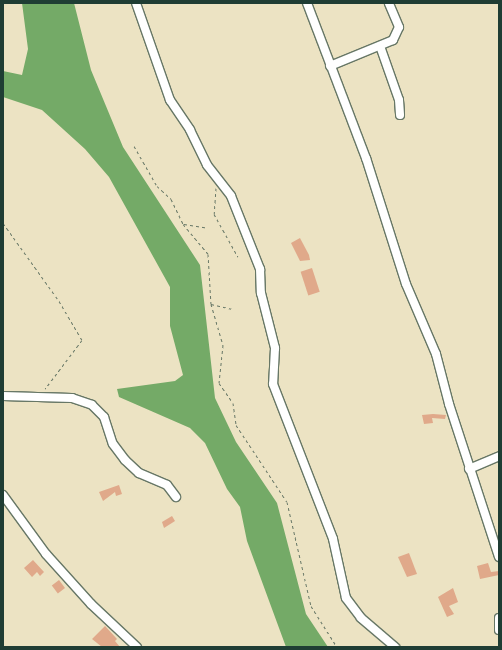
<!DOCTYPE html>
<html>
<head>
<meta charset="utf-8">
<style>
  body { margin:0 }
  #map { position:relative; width:502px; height:650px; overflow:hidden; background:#ece3c3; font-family:Vollkorn,serif }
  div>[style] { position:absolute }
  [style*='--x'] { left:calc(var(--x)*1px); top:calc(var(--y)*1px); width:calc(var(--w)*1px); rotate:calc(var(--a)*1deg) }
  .forest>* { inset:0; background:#74aa67 }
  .building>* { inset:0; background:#e0a98a; transform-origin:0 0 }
  .path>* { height:1px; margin-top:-0.5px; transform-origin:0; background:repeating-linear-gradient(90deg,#677766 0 3px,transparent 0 6px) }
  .roads { filter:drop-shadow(1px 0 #677766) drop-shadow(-1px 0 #677766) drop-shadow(0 1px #677766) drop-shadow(0 -1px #677766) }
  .minor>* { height:8px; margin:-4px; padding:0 4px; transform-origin:4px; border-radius:4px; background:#fff }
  span { translate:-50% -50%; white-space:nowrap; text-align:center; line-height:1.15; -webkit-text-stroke:3px #fbf7ec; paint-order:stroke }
  .frame { position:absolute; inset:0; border:4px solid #1f3d34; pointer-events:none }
</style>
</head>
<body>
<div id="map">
  <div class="forest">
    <i style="clip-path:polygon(22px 3px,74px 3px,91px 70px,123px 147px,200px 265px,215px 398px,236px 442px,277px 503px,306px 614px,328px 647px,286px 647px,247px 541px,240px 507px,227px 489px,205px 443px,190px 428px,119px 397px,117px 389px,175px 381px,183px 375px,170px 326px,170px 287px,109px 177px,85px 149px,42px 110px,3px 97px,3px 71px,22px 75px,28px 49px)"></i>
  </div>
  <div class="building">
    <i style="clip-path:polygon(300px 238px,309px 255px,310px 260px,300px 261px,291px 243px)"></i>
    <i style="left:312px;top:268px;width:25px;height:12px;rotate:72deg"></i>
    <i style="clip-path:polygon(433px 414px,446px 415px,445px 419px,432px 418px,433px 423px,424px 424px,422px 415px)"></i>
    <i style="clip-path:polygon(119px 485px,122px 494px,116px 496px,115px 492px,103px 501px,99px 492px)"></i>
    <i style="clip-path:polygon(172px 516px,175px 521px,164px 528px,162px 522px)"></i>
    <i style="clip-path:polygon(409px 553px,417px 574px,407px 577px,398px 557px)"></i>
    <i style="clip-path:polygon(33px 560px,44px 572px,40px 576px,37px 572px,32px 577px,24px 568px)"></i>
    <i style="clip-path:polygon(488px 563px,491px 572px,499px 571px,499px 575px,480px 579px,477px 566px)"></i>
    <i style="left:59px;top:580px;width:10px;height:9px;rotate:53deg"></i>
    <i style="clip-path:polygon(453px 588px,458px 602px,449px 606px,454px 614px,447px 617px,438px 597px)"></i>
    <i style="clip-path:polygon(105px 626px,117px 639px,115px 641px,120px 647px,102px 647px,92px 639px)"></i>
  </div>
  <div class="path">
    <i style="--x:134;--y:146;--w:46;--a:60.1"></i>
    <i style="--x:157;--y:186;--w:19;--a:43"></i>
    <i style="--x:171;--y:199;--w:28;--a:64"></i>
    <i style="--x:183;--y:224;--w:39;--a:50"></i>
    <i style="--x:208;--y:254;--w:50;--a:86.6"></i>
    <i style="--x:211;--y:304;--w:43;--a:73.7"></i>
    <i style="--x:223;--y:345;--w:38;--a:96"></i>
    <i style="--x:219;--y:383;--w:24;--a:55"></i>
    <i style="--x:233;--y:403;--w:22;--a:82"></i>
    <i style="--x:236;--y:425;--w:92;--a:56.5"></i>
    <i style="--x:287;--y:502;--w:107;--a:77"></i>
    <i style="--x:311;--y:606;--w:49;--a:57.6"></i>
    <i style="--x:216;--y:188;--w:26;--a:94"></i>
    <i style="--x:214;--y:214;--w:49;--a:60.8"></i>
    <i style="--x:3;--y:223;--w:96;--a:54.3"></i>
    <i style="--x:59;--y:301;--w:45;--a:59.5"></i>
    <i style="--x:82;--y:340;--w:61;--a:127.1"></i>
    <i style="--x:184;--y:224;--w:24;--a:9"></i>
    <i style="--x:211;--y:304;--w:23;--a:13"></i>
  </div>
  <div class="roads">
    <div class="minor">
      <i style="--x:136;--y:3;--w:103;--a:70.7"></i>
      <i style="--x:170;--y:100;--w:36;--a:56"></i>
      <i style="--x:190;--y:130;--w:39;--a:64"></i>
      <i style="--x:207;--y:165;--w:39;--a:52"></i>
      <i style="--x:231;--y:196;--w:79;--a:68.3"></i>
      <i style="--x:260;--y:269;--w:24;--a:88"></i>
      <i style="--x:261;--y:293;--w:57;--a:75.7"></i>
      <i style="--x:275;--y:348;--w:36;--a:93"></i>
      <i style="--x:273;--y:384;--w:166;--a:68.8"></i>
      <i style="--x:333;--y:539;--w:60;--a:77.6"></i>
      <i style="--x:346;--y:598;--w:25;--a:53"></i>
      <i style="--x:361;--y:618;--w:45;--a:40.5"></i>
      <i style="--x:307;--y:3;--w:166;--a:69.2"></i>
      <i style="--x:366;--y:158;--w:132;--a:72.4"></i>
      <i style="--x:406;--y:284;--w:76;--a:66.8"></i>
      <i style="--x:436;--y:354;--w:52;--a:75.4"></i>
      <i style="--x:449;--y:404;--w:161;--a:71.9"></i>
      <i style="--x:380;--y:46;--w:57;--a:70.6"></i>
      <i style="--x:399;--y:100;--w:15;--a:86"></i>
      <i style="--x:330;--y:66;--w:68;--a:-22.4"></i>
      <i style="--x:393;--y:40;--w:14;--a:-65"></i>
      <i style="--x:399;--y:27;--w:26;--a:-113"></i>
      <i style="--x:3;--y:396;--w:69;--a:1.7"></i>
      <i style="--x:72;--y:398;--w:21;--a:19"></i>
      <i style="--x:92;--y:405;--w:17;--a:45"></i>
      <i style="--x:104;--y:417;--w:28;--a:72"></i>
      <i style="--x:113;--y:444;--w:20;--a:53"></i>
      <i style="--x:125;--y:460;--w:19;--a:43"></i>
      <i style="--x:139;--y:473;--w:30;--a:23"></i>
      <i style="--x:167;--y:485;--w:15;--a:53"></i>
      <i style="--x:469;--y:469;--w:33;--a:-23"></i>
      <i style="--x:3;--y:495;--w:73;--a:53.9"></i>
      <i style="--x:46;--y:554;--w:67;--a:48"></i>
      <i style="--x:91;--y:604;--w:63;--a:43.1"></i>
      <i style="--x:499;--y:618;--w:12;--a:90"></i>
    </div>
  </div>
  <div class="frame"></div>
</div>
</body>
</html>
